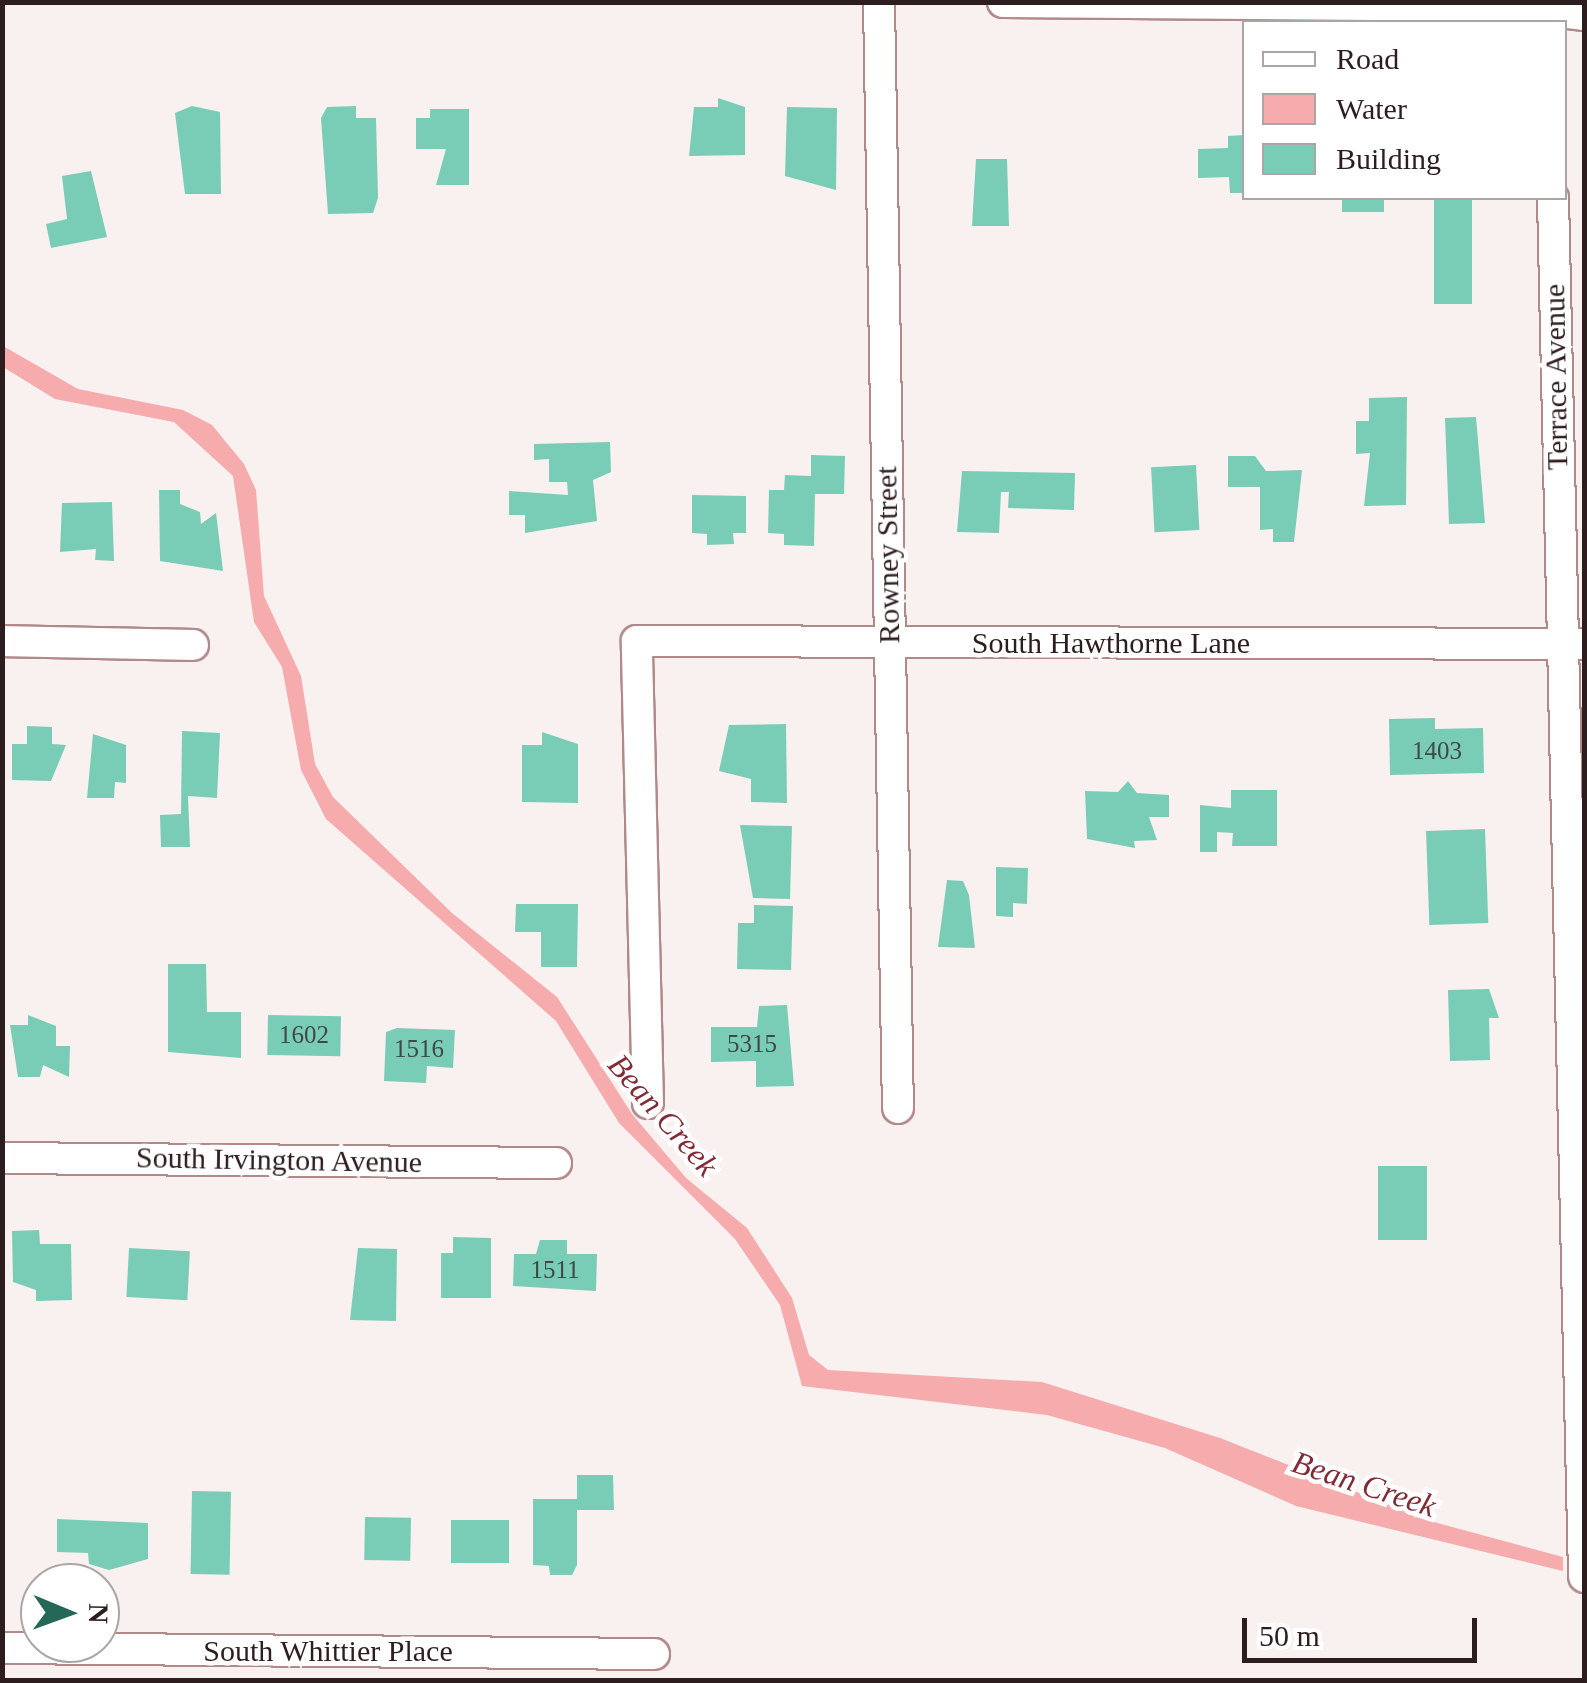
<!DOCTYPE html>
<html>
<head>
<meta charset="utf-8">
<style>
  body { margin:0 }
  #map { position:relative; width:1587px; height:1683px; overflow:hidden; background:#f9f0f0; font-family:"Times New Roman",serif }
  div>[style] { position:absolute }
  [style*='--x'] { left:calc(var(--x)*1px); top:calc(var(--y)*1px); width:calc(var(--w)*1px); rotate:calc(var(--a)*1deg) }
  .water>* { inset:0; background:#f6abad }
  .building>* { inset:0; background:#79cdb6; transform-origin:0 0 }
  .roads { filter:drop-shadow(2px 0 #b18989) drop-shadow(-2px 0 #b18989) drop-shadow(0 2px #b18989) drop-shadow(0 -2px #b18989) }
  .street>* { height:30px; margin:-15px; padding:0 15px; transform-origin:15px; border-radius:15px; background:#fff }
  span { translate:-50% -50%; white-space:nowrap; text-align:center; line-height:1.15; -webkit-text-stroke:9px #fff; paint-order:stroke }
  .number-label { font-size:25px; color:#404944 }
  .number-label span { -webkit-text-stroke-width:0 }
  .street-label { font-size:30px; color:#2d1d1e }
  .water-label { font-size:32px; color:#822b35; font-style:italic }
  .frame { position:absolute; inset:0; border:5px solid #2d1d1e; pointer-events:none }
  .legend { position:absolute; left:1242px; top:20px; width:325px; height:180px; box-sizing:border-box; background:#fff; border:2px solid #aba5a5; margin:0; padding:12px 18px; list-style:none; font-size:30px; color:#2d1d1e }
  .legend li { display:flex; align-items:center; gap:20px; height:50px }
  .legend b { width:50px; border:2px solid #aba5a5 }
  .north { position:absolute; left:20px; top:1563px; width:100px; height:100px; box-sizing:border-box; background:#fff; border:2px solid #aba5a5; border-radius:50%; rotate:91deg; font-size:28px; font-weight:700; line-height:40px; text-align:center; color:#2d1d1e }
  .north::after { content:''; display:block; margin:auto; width:35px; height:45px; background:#256858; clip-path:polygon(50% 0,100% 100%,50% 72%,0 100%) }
  .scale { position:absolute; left:1242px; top:1618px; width:235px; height:45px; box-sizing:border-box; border:5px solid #2d1d1e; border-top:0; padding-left:12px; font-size:30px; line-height:35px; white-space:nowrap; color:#2d1d1e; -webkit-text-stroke:8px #fff; paint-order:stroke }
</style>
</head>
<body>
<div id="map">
  <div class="water">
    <i style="clip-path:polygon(3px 346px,78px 389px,183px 410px,212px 425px,244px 464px,256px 490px,264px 596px,301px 676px,315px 764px,333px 797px,452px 913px,557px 997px,632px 1114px,686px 1178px,747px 1228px,792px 1298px,809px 1355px,828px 1370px,1042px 1382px,1220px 1438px,1430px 1521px,1563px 1557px,1563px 1571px,1296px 1506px,1165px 1448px,1047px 1415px,802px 1386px,780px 1305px,735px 1239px,619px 1123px,556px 1021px,326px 819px,301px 770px,282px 667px,254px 622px,233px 476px,174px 422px,55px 399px,3px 367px)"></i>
  </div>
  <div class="building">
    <i style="clip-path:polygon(718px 98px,745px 107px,745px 155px,689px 156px,694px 107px,718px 107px)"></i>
    <i style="clip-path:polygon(192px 106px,220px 112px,221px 194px,185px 194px,175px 113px)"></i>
    <i style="clip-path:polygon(356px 106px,356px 118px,376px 118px,378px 198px,373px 213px,328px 214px,321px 118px,327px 107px)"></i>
    <i style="clip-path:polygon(787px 107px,837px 108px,836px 190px,785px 176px)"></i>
    <i style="clip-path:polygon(430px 109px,469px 109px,469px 185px,436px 185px,446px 149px,416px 149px,416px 118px,430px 118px)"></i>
    <i style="clip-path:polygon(1244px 135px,1244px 193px,1230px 193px,1229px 177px,1198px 178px,1198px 149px,1228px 148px,1228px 136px)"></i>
    <i style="clip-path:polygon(976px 159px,1007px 159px,1009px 226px,972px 226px)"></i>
    <i style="clip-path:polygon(91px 171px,107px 237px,51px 248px,46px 224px,67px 219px,62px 176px)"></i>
    <i style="left:1342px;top:198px;width:42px;height:14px"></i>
    <i style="left:1434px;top:198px;width:38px;height:106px"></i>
    <i style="clip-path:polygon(1407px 397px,1406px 505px,1364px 506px,1370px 453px,1356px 454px,1356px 421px,1369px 421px,1369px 398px)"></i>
    <i style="clip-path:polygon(1476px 417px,1485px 523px,1449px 524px,1445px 418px)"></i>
    <i style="clip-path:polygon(610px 442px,611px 472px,593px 480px,597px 521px,525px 533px,525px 515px,509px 515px,509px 491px,568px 495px,567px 482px,549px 482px,549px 459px,534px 460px,534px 444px)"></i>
    <i style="clip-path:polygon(811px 455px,845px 456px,844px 494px,815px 494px,814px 546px,784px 545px,784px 534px,768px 533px,769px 490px,784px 490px,785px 475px,811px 476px)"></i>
    <i style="clip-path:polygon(1228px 456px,1255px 456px,1266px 471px,1302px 470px,1294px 542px,1273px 542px,1273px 529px,1260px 530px,1260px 487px,1228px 487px)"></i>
    <i style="left:1196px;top:465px;width:65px;height:45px;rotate:87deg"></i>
    <i style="clip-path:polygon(962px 471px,1075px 473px,1074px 510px,1008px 508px,1009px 492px,1001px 492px,999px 533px,957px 532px)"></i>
    <i style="clip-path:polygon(159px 490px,180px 490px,180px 504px,200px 512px,201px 524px,216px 513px,223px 571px,160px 561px)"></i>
    <i style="clip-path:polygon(692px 495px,746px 496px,746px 533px,733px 533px,734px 544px,707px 545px,707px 534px,692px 533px)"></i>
    <i style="clip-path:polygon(112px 502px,114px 561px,95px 560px,96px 549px,60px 552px,62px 503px)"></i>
    <i style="clip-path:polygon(1435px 718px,1435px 729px,1483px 728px,1484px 773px,1390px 775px,1389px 719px)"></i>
    <i style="clip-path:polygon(786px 724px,787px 803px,751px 802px,751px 779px,719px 771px,729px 725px)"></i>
    <i style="clip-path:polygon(27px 726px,52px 727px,52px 744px,66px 745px,51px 781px,12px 780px,12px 744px,27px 744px)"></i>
    <i style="clip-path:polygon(182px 731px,220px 733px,217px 798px,188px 796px,190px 847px,161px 847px,160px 815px,181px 814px)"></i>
    <i style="clip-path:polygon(542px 732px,578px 744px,578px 803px,522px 802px,522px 745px,542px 745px)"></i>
    <i style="clip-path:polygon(93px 734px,126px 745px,126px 783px,115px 782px,114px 798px,87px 798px)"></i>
    <i style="clip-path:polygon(1128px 781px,1137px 793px,1169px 795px,1169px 817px,1149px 817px,1157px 840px,1134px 841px,1135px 848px,1087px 839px,1085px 791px,1118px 792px)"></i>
    <i style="clip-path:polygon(1231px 790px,1277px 790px,1277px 846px,1232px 846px,1233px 833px,1217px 832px,1217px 852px,1200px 852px,1200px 805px,1231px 808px)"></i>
    <i style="clip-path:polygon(740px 825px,792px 826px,790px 899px,753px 898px)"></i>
    <i style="left:1485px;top:829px;width:94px;height:59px;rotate:88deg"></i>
    <i style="clip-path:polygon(996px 867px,1028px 868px,1027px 904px,1013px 903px,1013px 917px,996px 916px)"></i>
    <i style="clip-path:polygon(947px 880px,963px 881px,969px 895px,975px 948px,938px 947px)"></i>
    <i style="clip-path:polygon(516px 904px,578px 904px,577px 967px,541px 967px,541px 932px,515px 932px)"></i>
    <i style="clip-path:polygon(754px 905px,793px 906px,791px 970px,737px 969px,738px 923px,754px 923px)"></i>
    <i style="clip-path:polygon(168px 964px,206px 964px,207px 1012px,241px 1012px,241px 1058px,168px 1052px)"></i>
    <i style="clip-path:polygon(1489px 989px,1499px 1018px,1489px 1018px,1490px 1060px,1450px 1061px,1448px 990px)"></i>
    <i style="clip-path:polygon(787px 1005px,794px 1086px,756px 1087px,756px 1061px,711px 1062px,711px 1027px,757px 1027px,759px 1006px)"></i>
    <i style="clip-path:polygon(28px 1015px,56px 1026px,56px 1046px,70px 1046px,69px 1077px,43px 1065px,40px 1077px,18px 1077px,10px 1025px,28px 1025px)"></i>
    <i style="left:268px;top:1015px;width:73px;height:40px;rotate:1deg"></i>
    <i style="clip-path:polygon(397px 1028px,455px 1030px,453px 1068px,427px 1066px,426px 1083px,384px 1081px,386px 1032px)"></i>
    <i style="left:1378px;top:1166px;width:49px;height:74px"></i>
    <i style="clip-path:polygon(39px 1230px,40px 1244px,71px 1244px,72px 1300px,36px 1301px,36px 1290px,13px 1282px,12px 1231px)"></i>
    <i style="clip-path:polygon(453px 1237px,491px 1238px,491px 1298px,441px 1298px,441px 1253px,453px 1253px)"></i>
    <i style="clip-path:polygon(540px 1240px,567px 1240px,567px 1254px,597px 1254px,596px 1291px,513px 1286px,514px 1254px,536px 1254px)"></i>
    <i style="left:129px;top:1248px;width:61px;height:49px;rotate:3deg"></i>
    <i style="clip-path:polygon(358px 1248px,397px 1249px,396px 1321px,350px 1320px)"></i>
    <i style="clip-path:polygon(577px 1475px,613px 1475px,614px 1510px,577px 1510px,577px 1565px,572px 1575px,550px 1575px,549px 1566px,533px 1565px,533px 1499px,577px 1499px)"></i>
    <i style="left:192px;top:1491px;width:39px;height:83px;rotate:1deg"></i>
    <i style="left:365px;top:1517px;width:46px;height:43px;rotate:1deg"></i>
    <i style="clip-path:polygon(57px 1519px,148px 1523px,148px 1559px,109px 1570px,89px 1564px,88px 1553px,57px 1552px)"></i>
    <i style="left:451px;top:1520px;width:58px;height:43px"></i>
  </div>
  <div class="roads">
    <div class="street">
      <i style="--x:879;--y:2;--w:1106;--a:89.02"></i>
      <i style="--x:1003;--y:2;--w:509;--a:0.45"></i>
      <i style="--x:1512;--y:6;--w:73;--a:7.1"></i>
      <i style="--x:1553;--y:198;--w:1379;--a:88.71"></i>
      <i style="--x:2;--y:641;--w:191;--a:1.2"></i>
      <i style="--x:648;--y:1103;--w:462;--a:-91.4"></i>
      <i style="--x:637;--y:641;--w:947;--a:0.18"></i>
      <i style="--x:2;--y:1158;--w:554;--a:0.52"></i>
      <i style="--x:2;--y:1648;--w:652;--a:0.53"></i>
    </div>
  </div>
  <div class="number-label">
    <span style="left:1437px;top:751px">1403</span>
    <span style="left:304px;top:1035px">1602</span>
    <span style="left:752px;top:1044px">5315</span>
    <span style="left:419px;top:1049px">1516</span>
    <span style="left:555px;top:1270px">1511</span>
  </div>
  <div class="street-label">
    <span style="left:1556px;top:377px;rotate:-91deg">Terrace Avenue</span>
    <span style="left:888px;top:555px;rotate:-91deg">Rowney Street</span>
    <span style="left:1111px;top:643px">South Hawthorne Lane</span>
    <span style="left:279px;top:1160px;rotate:1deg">South Irvington Avenue</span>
    <span style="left:328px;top:1651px">South Whittier Place</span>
  </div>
  <div class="water-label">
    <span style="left:663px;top:1115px;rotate:49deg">Bean Creek</span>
    <span style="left:1364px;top:1484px;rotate:18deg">Bean Creek</span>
  </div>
  <div class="frame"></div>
  <ul class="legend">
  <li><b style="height:12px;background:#fff"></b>Road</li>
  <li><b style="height:28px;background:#f6abad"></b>Water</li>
  <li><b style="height:28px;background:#79cdb6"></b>Building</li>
  </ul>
  <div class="north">N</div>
  <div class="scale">50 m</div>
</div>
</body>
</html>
